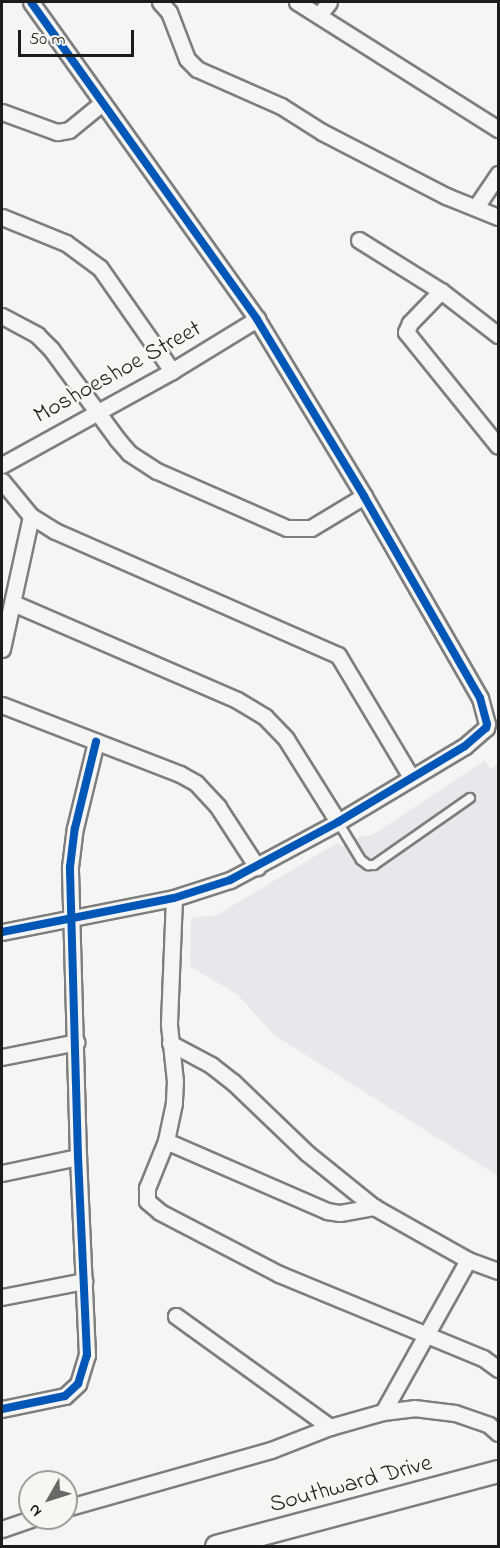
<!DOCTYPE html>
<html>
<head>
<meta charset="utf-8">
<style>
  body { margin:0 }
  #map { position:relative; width:500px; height:1548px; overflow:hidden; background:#f5f5f3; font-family:"Indie Flower",sans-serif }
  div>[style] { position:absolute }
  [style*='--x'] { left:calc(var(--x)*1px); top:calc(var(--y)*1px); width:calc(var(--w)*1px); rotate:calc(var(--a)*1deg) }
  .built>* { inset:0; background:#eae7ec }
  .roads { filter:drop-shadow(2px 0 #7e7e7d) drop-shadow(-2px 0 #7e7e7d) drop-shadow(0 2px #7e7e7d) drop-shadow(0 -2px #7e7e7d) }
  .lane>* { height:8px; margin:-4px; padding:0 4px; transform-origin:4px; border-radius:4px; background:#f5f5f3 }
  .street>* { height:15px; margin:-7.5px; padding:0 7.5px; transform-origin:7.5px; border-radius:7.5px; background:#f5f5f3 }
  .secondary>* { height:21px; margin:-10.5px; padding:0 10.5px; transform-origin:10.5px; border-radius:10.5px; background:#f5f5f3 }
  .cycleway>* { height:8px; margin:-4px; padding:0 4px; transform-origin:4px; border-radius:4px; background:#0057b8 }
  span { translate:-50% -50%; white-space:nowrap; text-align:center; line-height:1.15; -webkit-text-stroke:5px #f6f6f2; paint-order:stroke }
  .street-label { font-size:24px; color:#1c1c1c }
  .frame { position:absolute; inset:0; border:3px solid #1c1c1c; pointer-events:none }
  .north { position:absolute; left:18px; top:1470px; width:60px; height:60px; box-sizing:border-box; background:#f6f6f2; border:2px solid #9f9f9c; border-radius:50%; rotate:231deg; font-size:16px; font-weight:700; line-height:24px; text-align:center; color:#1c1c1c }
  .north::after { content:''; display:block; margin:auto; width:21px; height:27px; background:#686867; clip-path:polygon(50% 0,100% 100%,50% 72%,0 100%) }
  .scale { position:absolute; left:18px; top:30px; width:116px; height:27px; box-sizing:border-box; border:3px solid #1c1c1c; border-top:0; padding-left:8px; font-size:18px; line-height:21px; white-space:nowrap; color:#1c1c1c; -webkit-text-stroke:4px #f6f6f2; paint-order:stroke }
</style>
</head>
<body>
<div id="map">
  <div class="built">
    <i style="clip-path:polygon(485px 760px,490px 769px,498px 764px,498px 1176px,274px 1035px,238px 995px,190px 966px,191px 918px,217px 915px,337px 843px,343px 846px,363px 835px,371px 836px)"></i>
  </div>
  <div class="roads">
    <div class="lane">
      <i style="--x:338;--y:822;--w:44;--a:58.8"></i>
      <i style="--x:361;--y:860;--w:9;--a:36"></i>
      <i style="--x:368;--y:865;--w:6;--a:0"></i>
      <i style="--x:374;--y:865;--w:117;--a:-34.9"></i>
    </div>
    <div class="street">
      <i style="--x:160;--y:2;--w:13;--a:48"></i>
      <i style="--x:169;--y:12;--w:50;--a:69"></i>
      <i style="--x:187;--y:59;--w:14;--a:45"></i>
      <i style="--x:197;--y:69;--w:92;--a:23.8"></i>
      <i style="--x:281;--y:106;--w:49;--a:32.4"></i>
      <i style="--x:322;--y:132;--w:140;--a:27.3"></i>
      <i style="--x:446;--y:196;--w:56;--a:22"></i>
      <i style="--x:297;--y:2;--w:238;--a:32.3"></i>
      <i style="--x:319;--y:15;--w:16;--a:-52"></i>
      <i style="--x:2;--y:112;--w:59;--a:20"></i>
      <i style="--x:57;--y:132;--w:12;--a:-9"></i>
      <i style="--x:69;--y:130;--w:43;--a:-39.3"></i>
      <i style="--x:476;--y:207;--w:40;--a:-56"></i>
      <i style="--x:2;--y:217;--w:69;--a:22.1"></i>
      <i style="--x:66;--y:243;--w:42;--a:36.3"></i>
      <i style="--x:100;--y:268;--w:126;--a:55"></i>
      <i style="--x:359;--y:240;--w:97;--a:31.9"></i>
      <i style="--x:441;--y:291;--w:72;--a:37.7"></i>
      <i style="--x:441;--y:291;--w:45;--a:134.1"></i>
      <i style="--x:410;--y:323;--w:10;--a:114"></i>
      <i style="--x:406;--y:332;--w:146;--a:51.1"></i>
      <i style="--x:2;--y:316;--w:40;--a:28"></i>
      <i style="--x:37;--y:335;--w:20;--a:45"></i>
      <i style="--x:51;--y:349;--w:112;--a:53.7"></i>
      <i style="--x:117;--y:439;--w:18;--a:49"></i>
      <i style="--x:129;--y:453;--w:33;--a:33"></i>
      <i style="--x:157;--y:471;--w:142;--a:23.7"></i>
      <i style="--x:287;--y:528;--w:24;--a:0"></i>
      <i style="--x:311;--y:528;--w:62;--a:-31.1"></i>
      <i style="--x:2;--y:465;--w:194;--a:-28.9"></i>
      <i style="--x:172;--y:371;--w:100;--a:-31.5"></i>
      <i style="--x:2;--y:481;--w:45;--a:50.4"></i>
      <i style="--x:31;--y:516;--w:28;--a:32"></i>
      <i style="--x:55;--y:531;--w:309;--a:23.7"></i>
      <i style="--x:338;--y:655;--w:142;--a:59.1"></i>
      <i style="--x:13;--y:603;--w:244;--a:23.4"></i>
      <i style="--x:237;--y:700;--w:33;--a:31"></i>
      <i style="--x:265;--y:717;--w:30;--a:46"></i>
      <i style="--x:286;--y:739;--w:98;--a:57.9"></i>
      <i style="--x:2;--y:649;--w:136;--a:-77.7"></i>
      <i style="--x:2;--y:705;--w:191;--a:21.2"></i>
      <i style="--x:180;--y:774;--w:18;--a:29"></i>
      <i style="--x:196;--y:783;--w:33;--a:47"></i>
      <i style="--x:218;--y:807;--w:72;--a:57"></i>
      <i style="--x:174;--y:898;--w:127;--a:92.3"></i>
      <i style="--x:169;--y:1025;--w:56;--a:83.9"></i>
      <i style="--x:175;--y:1081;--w:22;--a:93"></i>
      <i style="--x:174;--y:1103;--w:39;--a:102"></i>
      <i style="--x:166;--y:1141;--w:51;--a:112"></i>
      <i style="--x:147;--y:1188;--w:13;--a:90"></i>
      <i style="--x:147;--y:1201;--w:17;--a:40"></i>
      <i style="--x:160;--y:1212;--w:134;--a:27.5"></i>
      <i style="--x:279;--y:1274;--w:221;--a:22.4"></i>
      <i style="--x:483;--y:1358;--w:19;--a:36"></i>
      <i style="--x:2;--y:932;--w:175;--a:-11.2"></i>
      <i style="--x:174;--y:898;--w:59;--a:-17.8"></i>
      <i style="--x:230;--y:880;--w:123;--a:-28.2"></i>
      <i style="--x:338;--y:822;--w:148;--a:-30.9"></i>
      <i style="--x:465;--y:746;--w:28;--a:-41"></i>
      <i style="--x:486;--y:728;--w:4;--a:-76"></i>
      <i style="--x:487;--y:724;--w:27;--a:-105"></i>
      <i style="--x:480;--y:698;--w:233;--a:-119.9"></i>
      <i style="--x:364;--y:496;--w:207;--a:-121.2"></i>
      <i style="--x:257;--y:319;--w:389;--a:-125.5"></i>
      <i style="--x:170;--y:1043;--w:47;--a:28.2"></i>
      <i style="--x:211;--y:1065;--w:28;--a:38"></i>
      <i style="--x:233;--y:1082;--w:103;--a:43.8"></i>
      <i style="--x:307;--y:1153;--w:86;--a:38.9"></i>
      <i style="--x:374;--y:1207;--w:108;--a:29.4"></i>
      <i style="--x:468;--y:1260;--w:32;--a:20"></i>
      <i style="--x:2;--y:1057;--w:76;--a:-11.3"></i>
      <i style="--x:166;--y:1141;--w:176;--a:23.5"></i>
      <i style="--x:327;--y:1211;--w:13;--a:9"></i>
      <i style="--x:340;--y:1213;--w:35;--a:-10"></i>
      <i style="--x:2;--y:1173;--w:78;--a:-11.9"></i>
      <i style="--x:2;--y:1297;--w:84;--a:-11"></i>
      <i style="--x:176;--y:1316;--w:190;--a:35.8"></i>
      <i style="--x:2;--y:1409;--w:64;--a:-11.7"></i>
      <i style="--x:65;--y:1396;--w:18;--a:-43"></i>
      <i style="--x:78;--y:1384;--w:30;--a:-73"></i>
      <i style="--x:87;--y:1355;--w:198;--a:-92.6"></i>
      <i style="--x:78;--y:1157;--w:290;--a:-91.6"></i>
      <i style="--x:70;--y:867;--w:39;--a:-83"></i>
      <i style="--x:75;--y:828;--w:89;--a:-76.3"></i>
      <i style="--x:383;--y:1412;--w:174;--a:-60.8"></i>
      <i style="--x:66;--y:1508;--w:213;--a:-15.8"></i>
      <i style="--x:271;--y:1450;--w:63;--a:-21.3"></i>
      <i style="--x:330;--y:1427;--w:55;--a:-15.8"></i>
      <i style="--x:383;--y:1412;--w:31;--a:-7"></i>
      <i style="--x:414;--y:1408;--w:41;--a:7"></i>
      <i style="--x:455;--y:1413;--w:36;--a:19"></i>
      <i style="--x:489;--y:1425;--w:12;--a:42"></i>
      <i style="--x:2;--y:1529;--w:34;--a:-19"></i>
    </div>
    <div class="secondary">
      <i style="--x:216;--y:1546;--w:292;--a:-14.9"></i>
    </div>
  </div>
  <div class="cycleway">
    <i style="--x:2;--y:932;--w:175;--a:-11.2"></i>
    <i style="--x:174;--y:898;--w:59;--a:-17.8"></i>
    <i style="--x:230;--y:880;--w:123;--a:-28.2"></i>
    <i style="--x:338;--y:822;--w:148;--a:-30.9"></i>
    <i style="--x:465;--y:746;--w:28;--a:-41"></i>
    <i style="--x:486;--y:728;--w:4;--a:-76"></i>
    <i style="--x:487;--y:724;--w:27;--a:-105"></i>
    <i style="--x:480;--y:698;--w:233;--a:-119.9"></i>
    <i style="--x:364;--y:496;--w:207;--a:-121.2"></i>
    <i style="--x:257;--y:319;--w:389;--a:-125.5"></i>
    <i style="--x:2;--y:1409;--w:64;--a:-11.7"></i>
    <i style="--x:65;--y:1396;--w:18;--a:-43"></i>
    <i style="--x:78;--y:1384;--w:30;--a:-73"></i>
    <i style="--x:87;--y:1355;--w:198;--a:-92.6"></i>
    <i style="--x:78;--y:1157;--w:290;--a:-91.6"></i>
    <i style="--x:70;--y:867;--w:39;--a:-83"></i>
    <i style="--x:75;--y:828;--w:89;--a:-76.3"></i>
  </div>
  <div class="street-label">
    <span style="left:118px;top:373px;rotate:-29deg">Moshoeshoe Street</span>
    <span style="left:351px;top:1485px;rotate:-15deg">Southward Drive</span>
  </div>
  <div class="frame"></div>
  <div class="north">N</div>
  <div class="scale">50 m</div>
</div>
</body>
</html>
